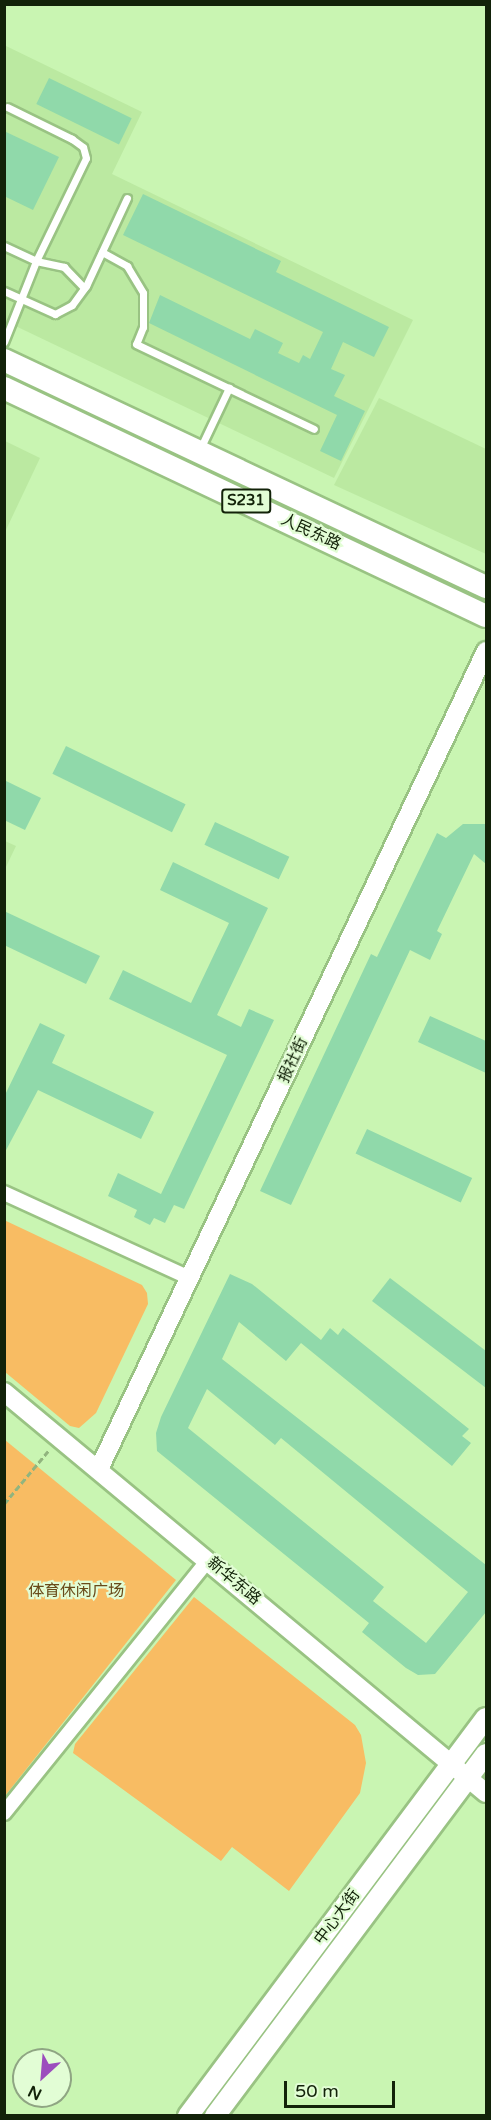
<!DOCTYPE html>
<html>
<head>
<meta charset="utf-8">
<style>
  body { margin:0 }
  #map { position:relative; width:491px; height:2120px; overflow:hidden; background:#c9f5b2; font-family:"Varela Round","Noto Sans SC",sans-serif }
  div>[style] { position:absolute }
  [style*='--x'] { left:calc(var(--x)*1px); top:calc(var(--y)*1px); width:calc(var(--w)*1px); rotate:calc(var(--a)*1deg) }
  .built>* { inset:0; background:#bbe9a1 }
  .green>* { inset:0; background:#f8bc63 }
  .building>* { inset:0; background:#90d9aa; transform-origin:0 0 }
  .path>* { height:3px; margin-top:-1.5px; transform-origin:0; background:repeating-linear-gradient(90deg,#91b47e 0 6px,transparent 0 9px) }
  .roads { filter:drop-shadow(2px 0 #99c383) drop-shadow(-2px 0 #99c383) drop-shadow(0 2px #99c383) drop-shadow(0 -2px #99c383) }
  .service>* { height:7px; margin:-3.5px; padding:0 3.5px; transform-origin:3.5px; border-radius:3.5px; background:#fff }
  .minor>* { height:14px; margin:-7px; padding:0 7px; transform-origin:7px; border-radius:7px; background:#fff }
  .tertiary>* { height:18px; margin:-9px; padding:0 9px; transform-origin:9px; border-radius:9px; background:#fff }
  .secondary>* { height:20px; margin:-10px; padding:0 10px; transform-origin:10px; border-radius:10px; background:#fff }
  .primary>* { height:22px; margin:-11px; padding:0 11px; transform-origin:11px; border-radius:11px; background:#fff }
  span { translate:-50% -50%; white-space:nowrap; text-align:center; line-height:1.15; -webkit-text-stroke:4.5px #e2fdd5; paint-order:stroke }
  .shield-label span { padding:2px 4px; background:#e2fdd5; border:2px solid; border-radius:4px; -webkit-text-stroke-width:0 }
  .shield-label { font-size:15px; color:#122209; font-weight:700 }
  .street-label { font-size:16px; color:#122209 }
  .park-label { font-size:16px; color:#694a19 }
  .frame { position:absolute; inset:0; border:6px solid #122209; pointer-events:none }
  .north { position:absolute; left:12px; top:2048px; width:60px; height:60px; box-sizing:border-box; background:#e2fdd5; border:2px solid #8fa583; border-radius:50%; rotate:206deg; font-size:16px; font-weight:700; line-height:24px; text-align:center; color:#122209 }
  .north::after { content:''; display:block; margin:auto; width:21px; height:27px; background:#9c4dbd; clip-path:polygon(50% 0,100% 100%,50% 72%,0 100%) }
  .scale { position:absolute; left:284px; top:2081px; width:111px; height:27px; box-sizing:border-box; border:3px solid #122209; border-top:0; padding-left:8px; font-size:18px; line-height:21px; white-space:nowrap; color:#122209; -webkit-text-stroke:4px #e2fdd5; paint-order:stroke }
</style>
</head>
<body>
<div id="map">
  <div class="built">
    <i style="clip-path:polygon(4px 45px,142px 112px,112px 174px,413px 320px,334px 478px,5px 321px)"></i>
    <i style="clip-path:polygon(379px 398px,486px 449px,486px 554px,334px 485px)"></i>
    <i style="clip-path:polygon(5px 441px,40px 458px,5px 532px)"></i>
    <i style="clip-path:polygon(5px 841px,16px 846px,5px 869px)"></i>
  </div>
  <div class="green">
    <i style="clip-path:polygon(4px 1220px,142px 1285px,147px 1293px,148px 1304px,96px 1413px,79px 1428px,70px 1426px,5px 1372px)"></i>
    <i style="clip-path:polygon(5px 1440px,176px 1580px,5px 1796px,4px 1796px)"></i>
    <i style="clip-path:polygon(194px 1597px,355px 1725px,361px 1735px,366px 1763px,360px 1793px,289px 1891px,232px 1847px,221px 1861px,73px 1753px,75px 1744px)"></i>
  </div>
  <div class="building">
    <i style="left:49px;top:78px;width:92px;height:29px;rotate:26deg"></i>
    <i style="clip-path:polygon(4px 131px,59px 157px,33px 210px,4px 196px)"></i>
    <i style="clip-path:polygon(143px 194px,281px 261px,276px 272px,389px 327px,374px 357px,343px 342px,331px 369px,345px 375px,334px 396px,365px 411px,341px 461px,320px 451px,337px 415px,149px 323px,160px 295px,250px 339px,255px 329px,283px 343px,278px 353px,299px 363px,303px 355px,310px 359px,323px 332px,123px 235px)"></i>
    <i style="left:66px;top:746px;width:133px;height:31px;rotate:26deg"></i>
    <i style="clip-path:polygon(4px 780px,41px 798px,25px 830px,4px 820px)"></i>
    <i style="left:215px;top:822px;width:82px;height:25px;rotate:25deg"></i>
    <i style="clip-path:polygon(463px 824px,486px 824px,486px 864px,474px 854px,437px 931px,442px 934px,430px 960px,410px 950px,291px 1205px,260px 1191px,371px 954px,377px 957px,437px 833px,446px 838px)"></i>
    <i style="clip-path:polygon(173px 862px,268px 908px,217px 1015px,241px 1027px,249px 1009px,274px 1020px,184px 1209px,174px 1205px,165px 1223px,154px 1218px,150px 1225px,134px 1217px,137px 1210px,108px 1196px,118px 1173px,161px 1194px,227px 1055px,109px 999px,123px 970px,191px 1003px,229px 923px,160px 890px)"></i>
    <i style="clip-path:polygon(4px 911px,100px 956px,86px 984px,4px 945px)"></i>
    <i style="clip-path:polygon(430px 1016px,486px 1041px,486px 1073px,418px 1042px)"></i>
    <i style="clip-path:polygon(40px 1023px,65px 1035px,52px 1063px,154px 1112px,141px 1139px,38px 1090px,4px 1154px,4px 1097px)"></i>
    <i style="left:367px;top:1129px;width:116px;height:27px;rotate:25deg"></i>
    <i style="clip-path:polygon(evenodd,230px 1274px,252px 1284px,321px 1340px,330px 1328px,338px 1335px,343px 1328px,469px 1429px,462px 1436px,471px 1443px,452px 1466px,301px 1343px,286px 1361px,239px 1322px,222px 1359px,486px 1565px,486px 1612px,435px 1674px,418px 1675px,406px 1668px,362px 1632px,369px 1623px,157px 1451px,156px 1433px,161px 1417px,230px 1274px,207px 1389px,275px 1445px,281px 1438px,468px 1592px,426px 1643px,373px 1601px,384px 1587px,188px 1428px,207px 1389px)"></i>
    <i style="clip-path:polygon(390px 1278px,486px 1351px,486px 1388px,372px 1301px)"></i>
  </div>
  <div class="path">
    <i style="--x:4;--y:1504;--w:70;--a:-50.2"></i>
  </div>
  <div class="roads">
    <div class="service">
      <i style="--x:4;--y:246;--w:35;--a:25"></i>
      <i style="--x:36;--y:261;--w:29;--a:12"></i>
      <i style="--x:64;--y:267;--w:29;--a:46"></i>
      <i style="--x:102;--y:252;--w:29;--a:29"></i>
      <i style="--x:127;--y:266;--w:31;--a:59"></i>
      <i style="--x:143;--y:293;--w:34;--a:90"></i>
      <i style="--x:143;--y:327;--w:18;--a:112"></i>
      <i style="--x:136;--y:344;--w:197;--a:25.5"></i>
      <i style="--x:4;--y:291;--w:56;--a:24.3"></i>
      <i style="--x:55;--y:314;--w:19;--a:-28"></i>
      <i style="--x:72;--y:305;--w:24;--a:-54"></i>
      <i style="--x:86;--y:286;--w:97;--a:-65"></i>
      <i style="--x:4;--y:342;--w:87;--a:-68.4"></i>
      <i style="--x:36;--y:261;--w:114;--a:-64.1"></i>
      <i style="--x:86;--y:158;--w:11;--a:-105"></i>
      <i style="--x:83;--y:147;--w:14;--a:-144"></i>
      <i style="--x:72;--y:139;--w:72;--a:-153.8"></i>
      <i style="--x:200;--y:449;--w:68;--a:-64.6"></i>
    </div>
    <div class="minor">
      <i style="--x:4;--y:1193;--w:205;--a:24.6"></i>
      <i style="--x:4;--y:1813;--w:325;--a:-51.1"></i>
    </div>
    <div class="tertiary">
      <i style="--x:4;--y:1392;--w:627;--a:39.76"></i>
      <i style="--x:99;--y:1469;--w:905;--a:-64.68"></i>
    </div>
    <div class="secondary">
      <i style="--x:188;--y:2116;--w:497;--a:-53.2"></i>
      <i style="--x:215;--y:2116;--w:452;--a:-53.2"></i>
    </div>
    <div class="primary">
      <i style="--x:4;--y:360;--w:533;--a:25.22"></i>
      <i style="--x:4;--y:388;--w:533;--a:25.32"></i>
    </div>
  </div>
  <div class="shield-label">
    <span style="left:246px;top:501px">S231</span>
  </div>
  <div class="street-label">
    <span style="left:311px;top:532px;rotate:25deg">人民东路</span>
    <span style="left:293px;top:1060px;rotate:-65deg">报社街</span>
    <span style="left:234px;top:1581px;rotate:40deg">新华东路</span>
    <span style="left:337px;top:1917px;rotate:-53deg">中心大街</span>
  </div>
  <div class="park-label">
    <span style="left:76px;top:1591px">体育休闲广场</span>
  </div>
  <div class="frame"></div>
  <div class="north">N</div>
  <div class="scale">50 m</div>
</div>
</body>
</html>
